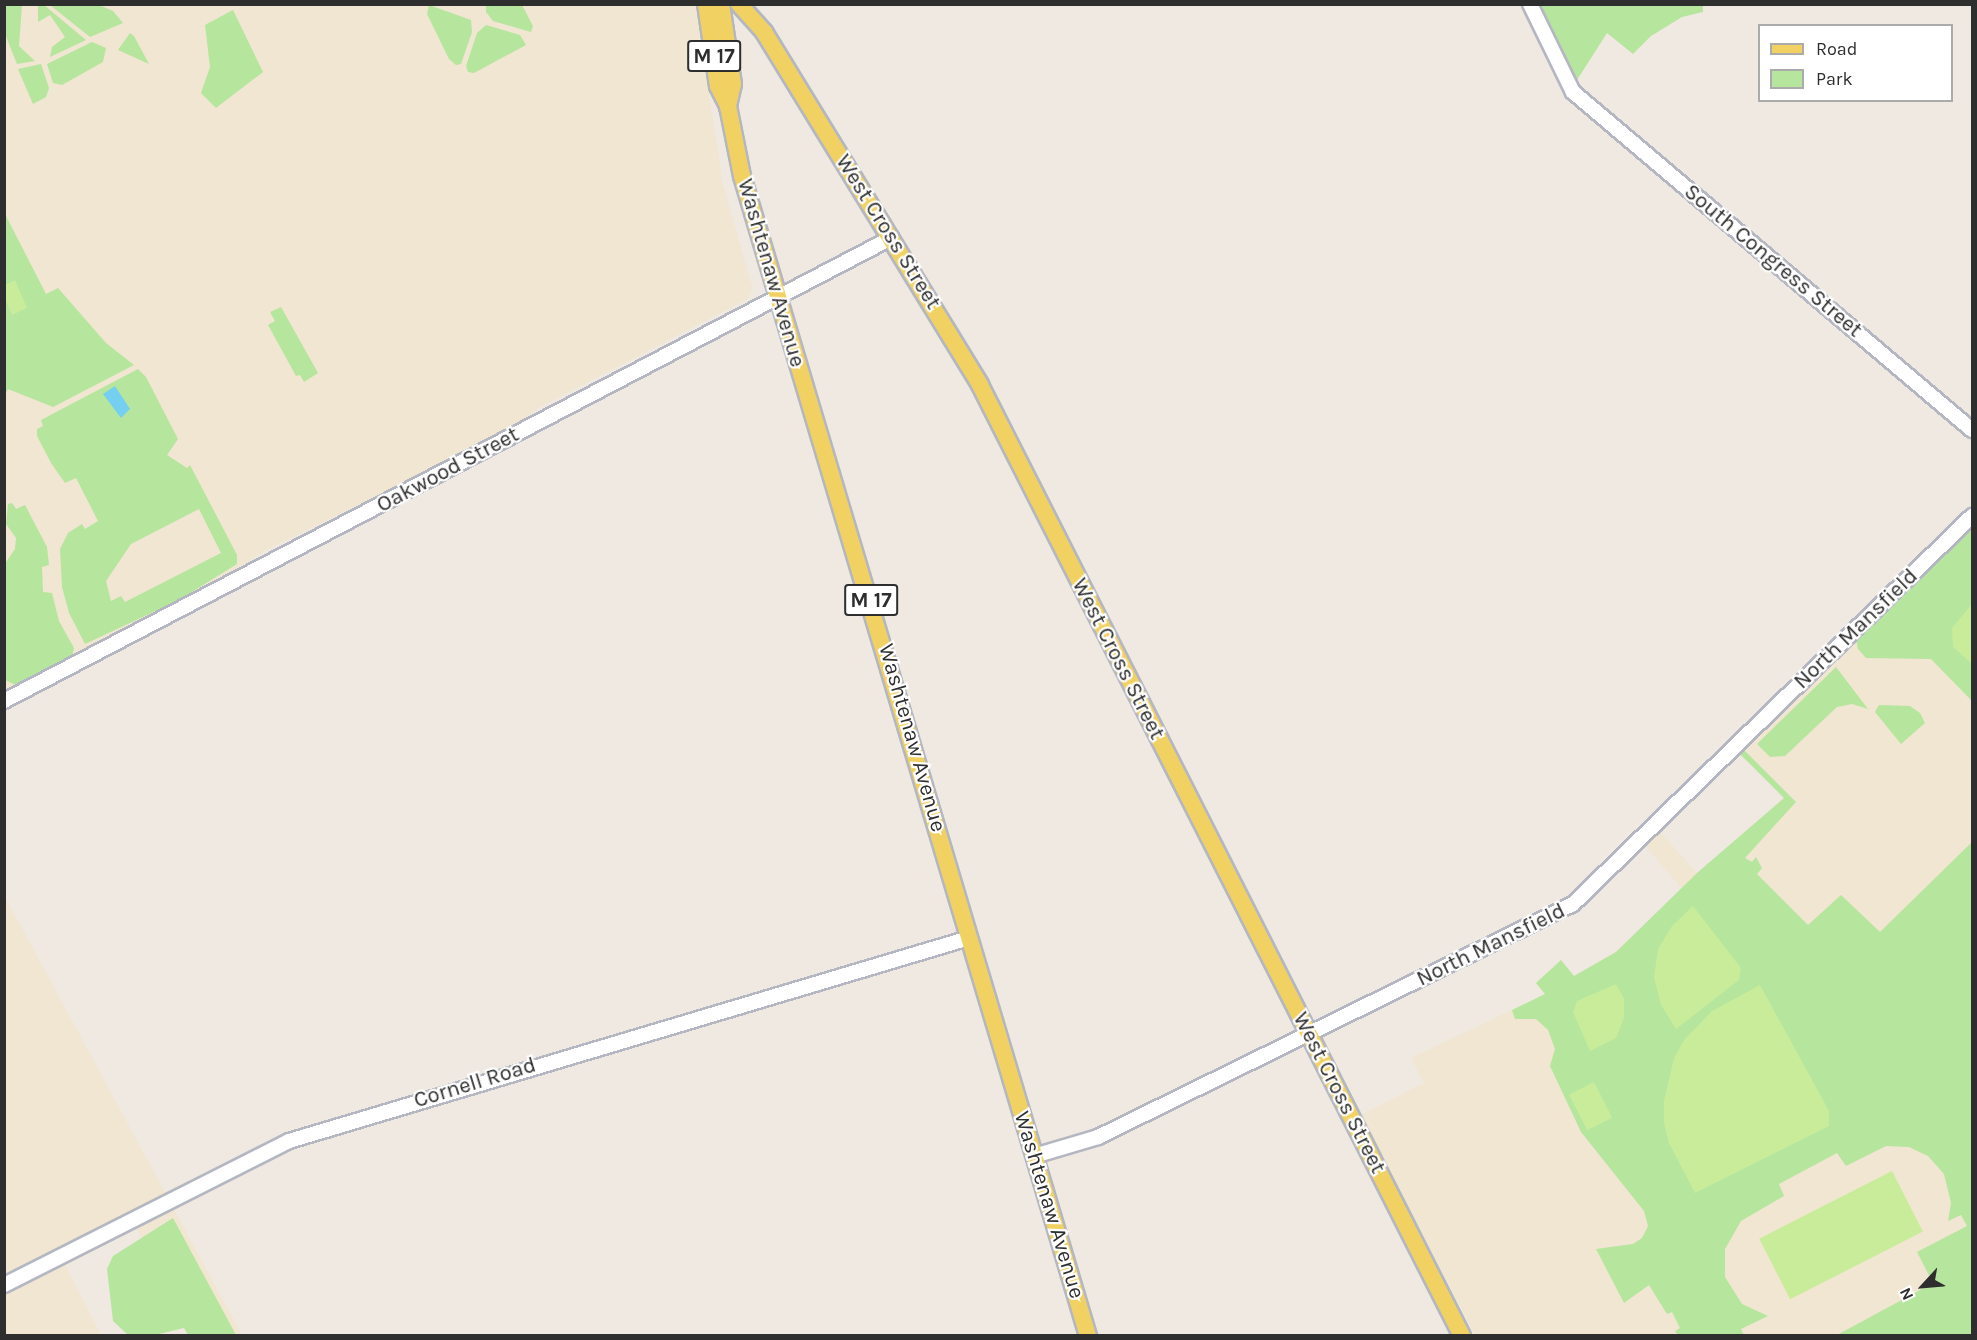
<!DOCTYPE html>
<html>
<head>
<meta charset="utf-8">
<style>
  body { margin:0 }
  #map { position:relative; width:1977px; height:1340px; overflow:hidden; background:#efe9e1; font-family:Karla,sans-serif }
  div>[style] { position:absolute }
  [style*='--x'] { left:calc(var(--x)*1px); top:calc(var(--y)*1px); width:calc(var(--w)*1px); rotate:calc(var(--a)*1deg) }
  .education>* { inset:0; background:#f0e6d1 }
  .green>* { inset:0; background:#b6e59e }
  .pitch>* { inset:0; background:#c9ec9a; transform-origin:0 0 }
  .water>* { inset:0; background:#75cff0 }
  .roads { filter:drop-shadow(2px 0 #b4b7c1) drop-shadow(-2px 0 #b4b7c1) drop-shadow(0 2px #b4b7c1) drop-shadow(0 -2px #b4b7c1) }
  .minor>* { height:14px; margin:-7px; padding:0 7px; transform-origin:7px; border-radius:7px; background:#fff }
  .major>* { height:16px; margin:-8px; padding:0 8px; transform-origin:8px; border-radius:8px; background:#f2d163 }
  span { translate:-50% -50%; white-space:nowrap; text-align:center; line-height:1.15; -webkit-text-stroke:4.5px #fff; paint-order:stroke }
  .shield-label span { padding:2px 4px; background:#fff; border:2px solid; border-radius:4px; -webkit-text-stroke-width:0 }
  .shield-label { font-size:21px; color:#2e2e2e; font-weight:700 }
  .street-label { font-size:22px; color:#2e2e2e }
  .frame { position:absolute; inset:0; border:6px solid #2e2e2e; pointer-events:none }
  .legend { position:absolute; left:1758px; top:24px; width:195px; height:78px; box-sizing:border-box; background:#fff; border:2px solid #ababab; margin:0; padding:8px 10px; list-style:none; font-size:18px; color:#2e2e2e }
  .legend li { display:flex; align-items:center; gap:12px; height:30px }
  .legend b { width:30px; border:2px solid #ababab }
  .north { position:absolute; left:1893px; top:1256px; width:60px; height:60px; -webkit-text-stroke:4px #fff; paint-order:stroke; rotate:244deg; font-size:16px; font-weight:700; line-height:24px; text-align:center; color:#2e2e2e }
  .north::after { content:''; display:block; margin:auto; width:21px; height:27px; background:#2e2e2e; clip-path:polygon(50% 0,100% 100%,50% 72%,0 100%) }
</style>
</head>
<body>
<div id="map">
  <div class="education">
    <i style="clip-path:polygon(5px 5px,695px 5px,723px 184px,752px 287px,749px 298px,538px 408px,510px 430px,266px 550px,180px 605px,5px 695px)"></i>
    <i style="clip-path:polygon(1972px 523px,1972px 1335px,1475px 1335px,1361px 1115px,1424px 1083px,1411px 1058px,1545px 994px,1536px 983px,1561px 960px,1574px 976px,1616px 952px,1682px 889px,1644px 844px,1658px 830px,1697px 873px,1784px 798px,1738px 752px)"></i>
    <i style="clip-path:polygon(4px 895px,242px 1335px,192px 1335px,128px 1213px,57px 1249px,101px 1335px,5px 1335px)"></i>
  </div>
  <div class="green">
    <i style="clip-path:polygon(1703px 4px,1703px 12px,1682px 17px,1651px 36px,1633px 54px,1607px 33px,1577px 80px,1541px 5px)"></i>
    <i style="clip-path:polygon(4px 5px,22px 5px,19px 46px,35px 61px,17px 64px,5px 34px)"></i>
    <i style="clip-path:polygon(38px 5px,44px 5px,86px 40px,50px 57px,52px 47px,65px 37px,50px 15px,38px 22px)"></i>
    <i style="clip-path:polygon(50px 5px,99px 5px,113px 11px,123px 23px,90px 37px)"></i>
    <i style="clip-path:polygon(429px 5px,471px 20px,472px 32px,461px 64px,456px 65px,449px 59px,427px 14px)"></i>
    <i style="clip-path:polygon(486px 5px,522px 5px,533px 26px,531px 32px,493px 21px,486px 12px)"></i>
    <i style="clip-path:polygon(233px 10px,263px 72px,216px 108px,201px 93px,210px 67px,205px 25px)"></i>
    <i style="clip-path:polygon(486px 25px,520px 35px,526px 45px,474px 73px,468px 72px,466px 66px,477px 33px)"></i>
    <i style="clip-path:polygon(130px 33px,134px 36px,149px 64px,118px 50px)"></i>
    <i style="clip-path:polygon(92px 42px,106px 48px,103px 62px,62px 85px,53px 83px,47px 64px)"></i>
    <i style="clip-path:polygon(41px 64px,49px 88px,46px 97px,33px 104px,18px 69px)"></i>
    <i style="clip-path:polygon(4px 212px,46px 294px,58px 288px,106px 343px,134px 365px,53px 407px,8px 389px,5px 395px)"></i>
    <i style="clip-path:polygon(281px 307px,318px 373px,304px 382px,300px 375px,296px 376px,268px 325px,275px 321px,270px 312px)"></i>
    <i style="clip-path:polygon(evenodd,138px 369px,146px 377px,178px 439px,167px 455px,187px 468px,190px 465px,237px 555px,237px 564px,179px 600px,85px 644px,69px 613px,62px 587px,60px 549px,68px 533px,82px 524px,85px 529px,98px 521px,76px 478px,65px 483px,51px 463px,37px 436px,37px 429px,43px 426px,41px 420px,138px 369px,199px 509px,221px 553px,125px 602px,121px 596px,111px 601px,106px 581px,131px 544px,199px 509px)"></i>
    <i style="clip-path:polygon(12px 503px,16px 509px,25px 505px,47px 547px,49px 565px,42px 567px,43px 592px,52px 593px,59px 621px,74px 648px,71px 661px,20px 687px,5px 680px,4px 565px,15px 549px,16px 538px,6px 524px,8px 504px)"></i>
    <i style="clip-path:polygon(1972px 524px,1972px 701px,1931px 659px,1866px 658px,1858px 649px,1856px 639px)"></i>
    <i style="clip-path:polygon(1836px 667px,1868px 709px,1852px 704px,1837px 707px,1785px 756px,1770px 757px,1757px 744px)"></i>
    <i style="clip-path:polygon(1879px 705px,1910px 706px,1920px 713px,1925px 723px,1901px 744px,1875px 712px)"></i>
    <i style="clip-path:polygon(1742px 748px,1796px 802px,1745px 858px,1752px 862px,1756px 857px,1762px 868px,1757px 874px,1808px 925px,1841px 895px,1880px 932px,1972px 842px,1972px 1335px,1837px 1335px,1933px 1283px,1917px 1252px,1967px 1226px,1961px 1215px,1948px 1221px,1951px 1203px,1944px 1174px,1928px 1156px,1909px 1147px,1886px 1146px,1846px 1166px,1837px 1153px,1779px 1184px,1784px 1196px,1741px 1221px,1725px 1249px,1725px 1277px,1742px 1304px,1768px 1316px,1741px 1329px,1744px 1335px,1678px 1335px,1675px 1331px,1680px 1328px,1672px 1312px,1667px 1314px,1649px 1285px,1624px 1303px,1596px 1249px,1633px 1244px,1642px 1238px,1648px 1226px,1644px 1211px,1581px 1132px,1550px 1066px,1555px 1049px,1548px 1030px,1536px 1019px,1515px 1019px,1512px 1010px,1545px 994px,1536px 983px,1561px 960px,1574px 976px,1616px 952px,1697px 873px,1784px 798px,1738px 752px)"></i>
    <i style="clip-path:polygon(173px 1218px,236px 1335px,188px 1335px,184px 1328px,155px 1335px,128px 1335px,113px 1321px,107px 1269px,113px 1256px)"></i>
  </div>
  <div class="pitch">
    <i style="clip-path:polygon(15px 280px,27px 308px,12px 315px,5px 299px,5px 285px)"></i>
    <i style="clip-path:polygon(1972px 604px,1972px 664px,1953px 647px,1952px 628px)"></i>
    <i style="clip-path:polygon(1693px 906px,1741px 968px,1739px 980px,1676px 1029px,1661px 1005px,1654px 977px,1658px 949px,1672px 926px)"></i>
    <i style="clip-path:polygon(1616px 984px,1624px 999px,1624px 1018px,1616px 1038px,1590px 1051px,1573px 1012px,1577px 1001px)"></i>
    <i style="clip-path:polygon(1760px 985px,1829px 1111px,1829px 1126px,1695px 1193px,1669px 1143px,1664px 1123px,1664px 1101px,1674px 1058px,1684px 1040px,1712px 1011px)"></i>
    <i style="left:1594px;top:1082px;width:40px;height:28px;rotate:63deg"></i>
    <i style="left:1892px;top:1171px;width:68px;height:149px;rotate:63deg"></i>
  </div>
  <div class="water">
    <i style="clip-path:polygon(115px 386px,130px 409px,121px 418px,103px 394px)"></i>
  </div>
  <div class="roads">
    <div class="minor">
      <i style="--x:1530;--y:4;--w:98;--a:64"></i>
      <i style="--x:1573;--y:92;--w:523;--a:40.27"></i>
      <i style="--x:4;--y:701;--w:1001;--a:-27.56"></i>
      <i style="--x:1034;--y:1156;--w:67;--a:-16.5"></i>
      <i style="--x:1098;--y:1137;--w:529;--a:-26.13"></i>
      <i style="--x:1573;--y:904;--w:557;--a:-44.2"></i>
      <i style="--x:4;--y:1285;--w:319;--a:-26.8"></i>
      <i style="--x:289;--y:1141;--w:710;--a:-16.62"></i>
    </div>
    <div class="major">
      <i style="--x:706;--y:4;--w:83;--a:81.7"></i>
      <i style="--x:718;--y:86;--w:22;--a:63"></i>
      <i style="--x:728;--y:106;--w:71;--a:78.7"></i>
      <i style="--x:742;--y:176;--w:1211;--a:73.39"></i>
      <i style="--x:721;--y:4;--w:81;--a:81.5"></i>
      <i style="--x:733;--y:84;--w:23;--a:103"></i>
      <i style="--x:739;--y:4;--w:38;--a:48"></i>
      <i style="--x:764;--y:32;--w:414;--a:58.5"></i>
      <i style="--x:980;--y:385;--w:1066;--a:63.12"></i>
    </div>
  </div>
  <div class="shield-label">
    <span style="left:714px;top:56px">M 17</span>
    <span style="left:871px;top:600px">M 17</span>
  </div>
  <div class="street-label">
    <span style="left:888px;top:232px;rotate:58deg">West Cross Street</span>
    <span style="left:1773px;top:261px;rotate:40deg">South Congress Street</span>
    <span style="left:771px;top:273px;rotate:74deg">Washtenaw Avenue</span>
    <span style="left:448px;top:470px;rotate:-28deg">Oakwood Street</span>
    <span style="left:1856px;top:629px;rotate:-44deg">North Mansfield</span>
    <span style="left:1118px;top:659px;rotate:63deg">West Cross Street</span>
    <span style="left:912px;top:738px;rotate:74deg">Washtenaw Avenue</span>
    <span style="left:1491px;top:945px;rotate:-26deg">North Mansfield</span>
    <span style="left:475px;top:1083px;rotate:-17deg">Cornell Road</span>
    <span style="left:1339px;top:1093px;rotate:63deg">West Cross Street</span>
    <span style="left:1049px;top:1205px;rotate:73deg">Washtenaw Avenue</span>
  </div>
  <div class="frame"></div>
  <ul class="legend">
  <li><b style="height:8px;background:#f2d163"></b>Road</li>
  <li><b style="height:16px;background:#b6e59e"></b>Park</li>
  </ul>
  <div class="north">N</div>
</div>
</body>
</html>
